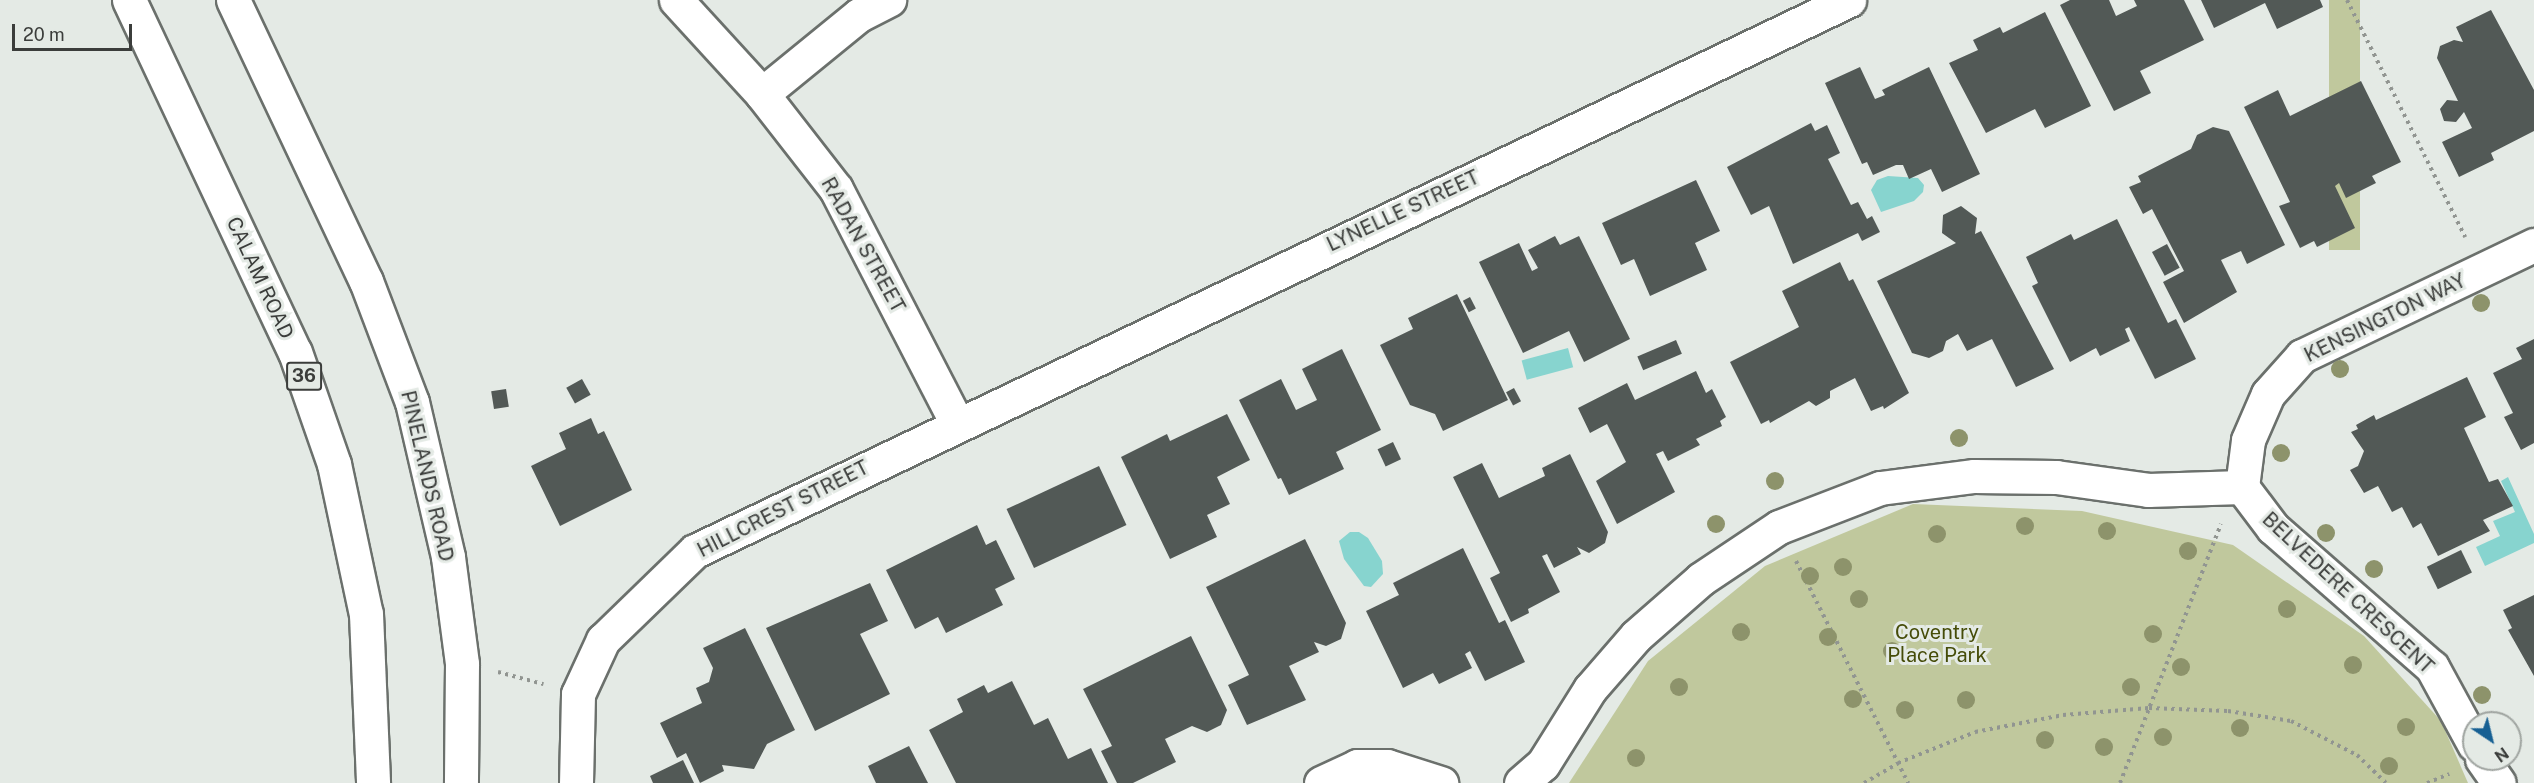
<!DOCTYPE html>
<html>
<head>
<meta charset="utf-8">
<style>
  body { margin:0 }
  #map { position:relative; width:2534px; height:783px; overflow:hidden; background:#e4eae5; font-family:"Public Sans",sans-serif }
  div>[style] { position:absolute }
  [style*='--x'] { left:calc(var(--x)*1px); top:calc(var(--y)*1px); width:calc(var(--w)*1px); rotate:calc(var(--a)*1deg) }
  .green>* { inset:0; background:#c0c89d; transform-origin:0 0 }
  .water>* { inset:0; background:#87d4cf; transform-origin:0 0 }
  .building>* { inset:0; background:#525956; transform-origin:0 0 }
  .path>* { height:4px; margin-top:-2px; transform-origin:0; background:repeating-linear-gradient(90deg,#919591 0 3px,transparent 0 7.5px) }
  .roads { filter:drop-shadow(2px 0 #6b706c) drop-shadow(-2px 0 #6b706c) drop-shadow(0 2px #6b706c) drop-shadow(0 -2px #6b706c) }
  .minor>* { height:33px; margin:-16.5px; padding:0 16.5px; transform-origin:16.5px; border-radius:16.5px; background:#fff }
  .major>* { height:33px; margin:-16.5px; padding:0 16.5px; transform-origin:16.5px; border-radius:16.5px; background:#fff }
  .trees>* { width:18px; height:18px; margin:-9px; border-radius:50%; background:#8d936b }
  span { translate:-50% -50%; white-space:nowrap; text-align:center; line-height:1.15; -webkit-text-stroke:6px #e4eae5; paint-order:stroke }
  .shield-label span { padding:2px 4px; background:#e4eae5; border:2px solid; border-radius:4px; -webkit-text-stroke-width:0 }
  .shield-label { font-size:18px; color:#3b3d3b; font-weight:700 }
  .street-label { font-size:20px; color:#3b3d3b }
  .park-label { font-size:20px; color:#454c08 }
  .north { position:absolute; left:2462px; top:711px; width:60px; height:60px; box-sizing:border-box; background:#e4eae5; border:2px solid #a0a5a1; border-radius:50%; rotate:145deg; font-size:16px; font-weight:700; line-height:24px; text-align:center; color:#3b3d3b }
  .north::after { content:''; display:block; margin:auto; width:21px; height:27px; background:#176093; clip-path:polygon(50% 0,100% 100%,50% 72%,0 100%) }
  .scale { position:absolute; left:12px; top:24px; width:120px; height:27px; box-sizing:border-box; border:3px solid #3b3d3b; border-top:0; padding-left:8px; font-size:18px; line-height:21px; white-space:nowrap; color:#3b3d3b; -webkit-text-stroke:4px #e4eae5; paint-order:stroke }
</style>
</head>
<body>
<div id="map">
  <div class="green">
    <i style="left:2329px;top:0;width:31px;height:250px"></i>
    <i style="clip-path:polygon(1913px 504px,2082px 511px,2233px 545px,2364px 636px,2441px 721px,2468px 783px,1569px 783px,1648px 661px,1765px 566px)"></i>
  </div>
  <div class="water">
    <i style="clip-path:polygon(1888px 176px,1918px 178px,1924px 185px,1923px 192px,1914px 201px,1881px 212px,1871px 190px,1877px 180px)"></i>
    <i style="left:1568px;top:348px;width:20px;height:48px;rotate:75deg"></i>
    <i style="clip-path:polygon(2508px 477px,2534px 534px,2534px 543px,2485px 566px,2476px 547px,2500px 536px,2493px 521px,2515px 512px,2501px 481px)"></i>
    <i style="clip-path:polygon(1350px 532px,1359px 532px,1368px 538px,1382px 561px,1383px 574px,1371px 587px,1364px 586px,1344px 559px,1339px 541px)"></i>
  </div>
  <div class="building">
    <i style="clip-path:polygon(2070px 0,2109px 0,2116px 16px,2137px 6px,2134px 0,2184px 0,2204px 40px,2140px 71px,2151px 93px,2114px 111px,2060px 5px)"></i>
    <i style="clip-path:polygon(2201px 0,2320px 0,2323px 7px,2277px 29px,2265px 3px,2214px 28px)"></i>
    <i style="clip-path:polygon(2491px 10px,2534px 90px,2534px 131px,2491px 153px,2494px 160px,2459px 177px,2442px 142px,2472px 128px,2464px 112px,2456px 122px,2444px 121px,2440px 109px,2447px 100px,2458px 101px,2437px 58px,2440px 46px,2454px 40px,2463px 42px,2456px 27px)"></i>
    <i style="clip-path:polygon(2045px 12px,2091px 106px,2045px 128px,2035px 109px,1986px 133px,1949px 63px,1978px 50px,1973px 40px,2000px 27px,2003px 33px)"></i>
    <i style="clip-path:polygon(1860px 67px,1875px 99px,1885px 95px,1882px 90px,1929px 67px,1980px 174px,1942px 192px,1931px 169px,1909px 179px,1903px 165px,1896px 165px,1873px 175px,1867px 162px,1862px 164px,1825px 83px)"></i>
    <i style="clip-path:polygon(2361px 81px,2401px 162px,2372px 176px,2376px 183px,2346px 198px,2339px 183px,2335px 186px,2355px 228px,2317px 247px,2314px 241px,2300px 248px,2279px 206px,2290px 202px,2244px 107px,2278px 90px,2290px 116px)"></i>
    <i style="clip-path:polygon(1811px 123px,1815px 131px,1827px 125px,1840px 153px,1828px 159px,1851px 205px,1858px 202px,1867px 219px,1872px 216px,1880px 232px,1862px 241px,1858px 233px,1793px 264px,1769px 206px,1751px 215px,1727px 167px)"></i>
    <i style="clip-path:polygon(2213px 127px,2229px 131px,2285px 245px,2247px 264px,2241px 251px,2221px 260px,2237px 292px,2184px 323px,2163px 282px,2184px 271px,2152px 209px,2143px 214px,2129px 187px,2141px 182px,2138px 176px,2191px 149px,2197px 135px)"></i>
    <i style="clip-path:polygon(1696px 180px,1720px 231px,1695px 243px,1707px 270px,1650px 296px,1634px 259px,1621px 265px,1602px 223px)"></i>
    <i style="clip-path:polygon(1961px 206px,1977px 218px,1975px 234px,1981px 231px,2054px 369px,2016px 387px,1992px 339px,1967px 351px,1958px 334px,1946px 341px,1943px 351px,1929px 358px,1912px 353px,1877px 281px,1956px 243px,1942px 233px,1943px 215px)"></i>
    <i style="clip-path:polygon(2117px 219px,2168px 323px,2176px 319px,2196px 359px,2155px 379px,2129px 327px,2125px 329px,2130px 341px,2100px 356px,2096px 348px,2070px 362px,2032px 286px,2038px 283px,2026px 257px,2071px 234px,2074px 240px)"></i>
    <i style="clip-path:polygon(1555px 236px,1560px 245px,1579px 236px,1630px 339px,1584px 362px,1569px 331px,1523px 353px,1479px 262px,1519px 243px,1532px 271px,1538px 268px,1528px 250px)"></i>
    <i style="left:2167px;top:244px;width:27px;height:17px;rotate:62deg"></i>
    <i style="clip-path:polygon(1840px 262px,1849px 281px,1853px 279px,1909px 393px,1884px 409px,1883px 406px,1871px 411px,1855px 378px,1830px 391px,1830px 398px,1816px 406px,1809px 401px,1770px 423px,1769px 420px,1761px 424px,1730px 362px,1799px 327px,1782px 291px)"></i>
    <i style="clip-path:polygon(1457px 294px,1508px 400px,1443px 431px,1435px 414px,1410px 405px,1380px 345px,1413px 329px,1408px 318px)"></i>
    <i style="left:1470px;top:297px;width:13px;height:8px;rotate:63deg"></i>
    <i style="clip-path:polygon(2534px 339px,2534px 443px,2521px 450px,2504px 417px,2513px 413px,2493px 373px,2522px 359px,2516px 348px)"></i>
    <i style="left:1676px;top:340px;width:15px;height:42px;rotate:67deg"></i>
    <i style="clip-path:polygon(1342px 349px,1381px 430px,1336px 452px,1344px 469px,1289px 495px,1281px 478px,1278px 479px,1239px 400px,1281px 379px,1296px 410px,1317px 400px,1302px 369px)"></i>
    <i style="clip-path:polygon(1696px 371px,1706px 393px,1712px 389px,1726px 417px,1720px 421px,1722px 426px,1696px 439px,1700px 445px,1668px 461px,1663px 451px,1656px 454px,1675px 492px,1617px 524px,1596px 481px,1626px 462px,1607px 424px,1590px 433px,1578px 408px,1627px 383px,1635px 400px)"></i>
    <i style="clip-path:polygon(2467px 377px,2486px 417px,2464px 428px,2489px 482px,2498px 479px,2513px 506px,2483px 520px,2490px 531px,2438px 556px,2421px 523px,2413px 528px,2402px 507px,2392px 512px,2378px 486px,2364px 493px,2350px 470px,2358px 466px,2364px 451px,2351px 432px,2358px 429px,2356px 425px,2374px 415px,2376px 420px)"></i>
    <i style="left:582px;top:379px;width:18px;height:18px;rotate:61deg"></i>
    <i style="left:1514px;top:388px;width:15px;height:9px;rotate:62deg"></i>
    <i style="left:506px;top:389px;width:18px;height:15px;rotate:81deg"></i>
    <i style="clip-path:polygon(1227px 414px,1250px 460px,1217px 477px,1230px 504px,1207px 515px,1217px 537px,1170px 559px,1121px 457px,1167px 434px,1170px 441px)"></i>
    <i style="clip-path:polygon(591px 418px,598px 434px,604px 431px,632px 490px,560px 526px,531px 466px,566px 449px,559px 433px)"></i>
    <i style="left:1393px;top:442px;width:19px;height:17px;rotate:65deg"></i>
    <i style="clip-path:polygon(1570px 454px,1608px 532px,1605px 543px,1589px 553px,1577px 547px,1581px 554px,1554px 568px,1547px 554px,1542px 556px,1560px 592px,1528px 609px,1529px 613px,1511px 622px,1490px 578px,1500px 573px,1453px 477px,1482px 463px,1499px 498px,1545px 476px,1542px 468px)"></i>
    <i style="left:1099px;top:466px;width:65px;height:102px;rotate:65deg"></i>
    <i style="clip-path:polygon(977px 525px,986px 545px,996px 540px,1015px 579px,995px 589px,1003px 605px,946px 633px,938px 617px,915px 629px,886px 570px)"></i>
    <i style="clip-path:polygon(1305px 539px,1346px 623px,1341px 639px,1326px 646px,1314px 642px,1319px 652px,1289px 666px,1306px 700px,1247px 725px,1228px 685px,1249px 675px,1206px 587px)"></i>
    <i style="clip-path:polygon(1463px 548px,1499px 623px,1505px 620px,1525px 662px,1485px 681px,1470px 651px,1465px 654px,1472px 668px,1439px 684px,1433px 673px,1403px 688px,1366px 611px,1399px 595px,1393px 583px)"></i>
    <i style="left:2461px;top:550px;width:25px;height:38px;rotate:64deg"></i>
    <i style="clip-path:polygon(870px 583px,888px 621px,860px 634px,890px 694px,815px 731px,766px 628px)"></i>
    <i style="clip-path:polygon(2534px 595px,2534px 676px,2508px 630px,2512px 628px,2503px 610px)"></i>
    <i style="clip-path:polygon(745px 628px,795px 730px,767px 744px,754px 769px,722px 765px,724px 771px,700px 783px,686px 753px,677px 758px,660px 723px,702px 703px,696px 688px,709px 682px,713px 668px,703px 648px)"></i>
    <i style="clip-path:polygon(1191px 636px,1227px 710px,1221px 725px,1207px 732px,1192px 726px,1165px 739px,1176px 762px,1133px 783px,1117px 783px,1101px 751px,1112px 746px,1083px 689px)"></i>
    <i style="clip-path:polygon(1012px 681px,1034px 725px,1048px 718px,1068px 759px,1091px 748px,1108px 783px,956px 783px,929px 730px,963px 712px,957px 699px,984px 685px,988px 693px)"></i>
    <i style="clip-path:polygon(909px 746px,928px 783px,876px 783px,868px 766px)"></i>
    <i style="clip-path:polygon(683px 760px,694px 783px,653px 783px,650px 776px)"></i>
  </div>
  <div class="path">
    <i style="--x:2347;--y:0;--w:265;--a:63.5"></i>
    <i style="--x:1796;--y:561;--w:249;--a:63.2"></i>
    <i style="--x:498;--y:672;--w:47;--a:14.9"></i>
    <i style="--x:1864;--y:783;--w:39;--a:-30"></i>
    <i style="--x:1898;--y:763;--w:83;--a:-21.9"></i>
    <i style="--x:1975;--y:732;--w:90;--a:-10.9"></i>
    <i style="--x:2063;--y:715;--w:86;--a:-4.7"></i>
    <i style="--x:2149;--y:708;--w:79;--a:2.2"></i>
    <i style="--x:2228;--y:711;--w:64;--a:9"></i>
    <i style="--x:2291;--y:721;--w:74;--a:27.3"></i>
    <i style="--x:2357;--y:755;--w:40;--a:44"></i>
    <i style="--x:2120;--y:783;--w:278;--a:-68.7"></i>
    <i style="--x:2427;--y:783;--w:24;--a:-22"></i>
  </div>
  <div class="roads">
    <div class="minor">
      <i style="--x:676;--y:0;--w:127;--a:47.5"></i>
      <i style="--x:762;--y:94;--w:120;--a:52.1"></i>
      <i style="--x:836;--y:189;--w:263;--a:62.7"></i>
      <i style="--x:762;--y:94;--w:125;--a:-39.2"></i>
      <i style="--x:859;--y:15;--w:34;--a:-27"></i>
      <i style="--x:2242;--y:487;--w:47;--a:-82.7"></i>
      <i style="--x:2248;--y:440;--w:50;--a:-66.5"></i>
      <i style="--x:2268;--y:394;--w:51;--a:-48.2"></i>
      <i style="--x:2302;--y:356;--w:257;--a:-25.6"></i>
      <i style="--x:2482;--y:759;--w:29;--a:55"></i>
      <i style="--x:576;--y:783;--w:89;--a:-88.7"></i>
      <i style="--x:578;--y:694;--w:60;--a:-65.2"></i>
      <i style="--x:603;--y:640;--w:128;--a:-44.1"></i>
      <i style="--x:695;--y:551;--w:1279;--a:-25.52"></i>
      <i style="--x:1321;--y:783;--w:40;--a:-25"></i>
      <i style="--x:1357;--y:766;--w:30;--a:0"></i>
      <i style="--x:1387;--y:766;--w:57;--a:17.5"></i>
      <i style="--x:1521;--y:783;--w:29;--a:-41"></i>
      <i style="--x:1543;--y:764;--w:89;--a:-57.9"></i>
      <i style="--x:1590;--y:689;--w:70;--a:-49"></i>
      <i style="--x:1636;--y:636;--w:86;--a:-41.2"></i>
      <i style="--x:1701;--y:579;--w:94;--a:-33.7"></i>
      <i style="--x:1779;--y:527;--w:108;--a:-21.1"></i>
      <i style="--x:1880;--y:488;--w:95;--a:-7.3"></i>
      <i style="--x:1974;--y:476;--w:82;--a:0.7"></i>
      <i style="--x:2056;--y:477;--w:93;--a:8"></i>
      <i style="--x:2148;--y:490;--w:94;--a:-1.8"></i>
      <i style="--x:2242;--y:487;--w:51;--a:52.9"></i>
      <i style="--x:2273;--y:528;--w:211;--a:41.2"></i>
      <i style="--x:2432;--y:667;--w:88;--a:61.4"></i>
    </div>
    <div class="major">
      <i style="--x:129;--y:0;--w:389;--a:64.8"></i>
      <i style="--x:295;--y:352;--w:119;--a:70.8"></i>
      <i style="--x:334;--y:464;--w:153;--a:78"></i>
      <i style="--x:366;--y:614;--w:169;--a:87.6"></i>
      <i style="--x:233;--y:0;--w:311;--a:64.7"></i>
      <i style="--x:366;--y:281;--w:129;--a:69.2"></i>
      <i style="--x:412;--y:402;--w:159;--a:76.9"></i>
      <i style="--x:448;--y:557;--w:108;--a:82.5"></i>
      <i style="--x:462;--y:664;--w:119;--a:90.5"></i>
    </div>
  </div>
  <div class="trees">
    <i style="left:2481px;top:303px"></i>
    <i style="left:2340px;top:369px"></i>
    <i style="left:1959px;top:438px"></i>
    <i style="left:2281px;top:453px"></i>
    <i style="left:1775px;top:481px"></i>
    <i style="left:1716px;top:524px"></i>
    <i style="left:2025px;top:526px"></i>
    <i style="left:2107px;top:531px"></i>
    <i style="left:2326px;top:533px"></i>
    <i style="left:1937px;top:534px"></i>
    <i style="left:2188px;top:551px"></i>
    <i style="left:1843px;top:567px"></i>
    <i style="left:2374px;top:569px"></i>
    <i style="left:1810px;top:576px"></i>
    <i style="left:1859px;top:599px"></i>
    <i style="left:2287px;top:609px"></i>
    <i style="left:1741px;top:632px"></i>
    <i style="left:2153px;top:634px"></i>
    <i style="left:1828px;top:637px"></i>
    <i style="left:1892px;top:651px"></i>
    <i style="left:2353px;top:665px"></i>
    <i style="left:2181px;top:667px"></i>
    <i style="left:1679px;top:687px"></i>
    <i style="left:2131px;top:687px"></i>
    <i style="left:2482px;top:695px"></i>
    <i style="left:1853px;top:699px"></i>
    <i style="left:1966px;top:700px"></i>
    <i style="left:1905px;top:710px"></i>
    <i style="left:2406px;top:727px"></i>
    <i style="left:2240px;top:728px"></i>
    <i style="left:2163px;top:737px"></i>
    <i style="left:2045px;top:740px"></i>
    <i style="left:2104px;top:747px"></i>
    <i style="left:1636px;top:758px"></i>
    <i style="left:2389px;top:766px"></i>
  </div>
  <div class="shield-label">
    <span style="left:304px;top:376px">36</span>
  </div>
  <div class="street-label">
    <span style="left:1403px;top:211px;rotate:-25deg">LYNELLE STREET</span>
    <span style="left:863px;top:245px;rotate:61deg">RADAN STREET</span>
    <span style="left:260px;top:278px;rotate:65deg">CALAM ROAD</span>
    <span style="left:2385px;top:318px;rotate:-26deg">KENSINGTON WAY</span>
    <span style="left:427px;top:476px;rotate:77deg">PINELANDS ROAD</span>
    <span style="left:783px;top:509px;rotate:-27deg">HILLCREST STREET</span>
    <span style="left:2348px;top:593px;rotate:43deg">BELVEDERE CRESCENT</span>
  </div>
  <div class="park-label">
    <span style="left:1937px;top:644px">Coventry<br>Place Park</span>
  </div>
  <div class="north">N</div>
  <div class="scale">20 m</div>
</div>
</body>
</html>
